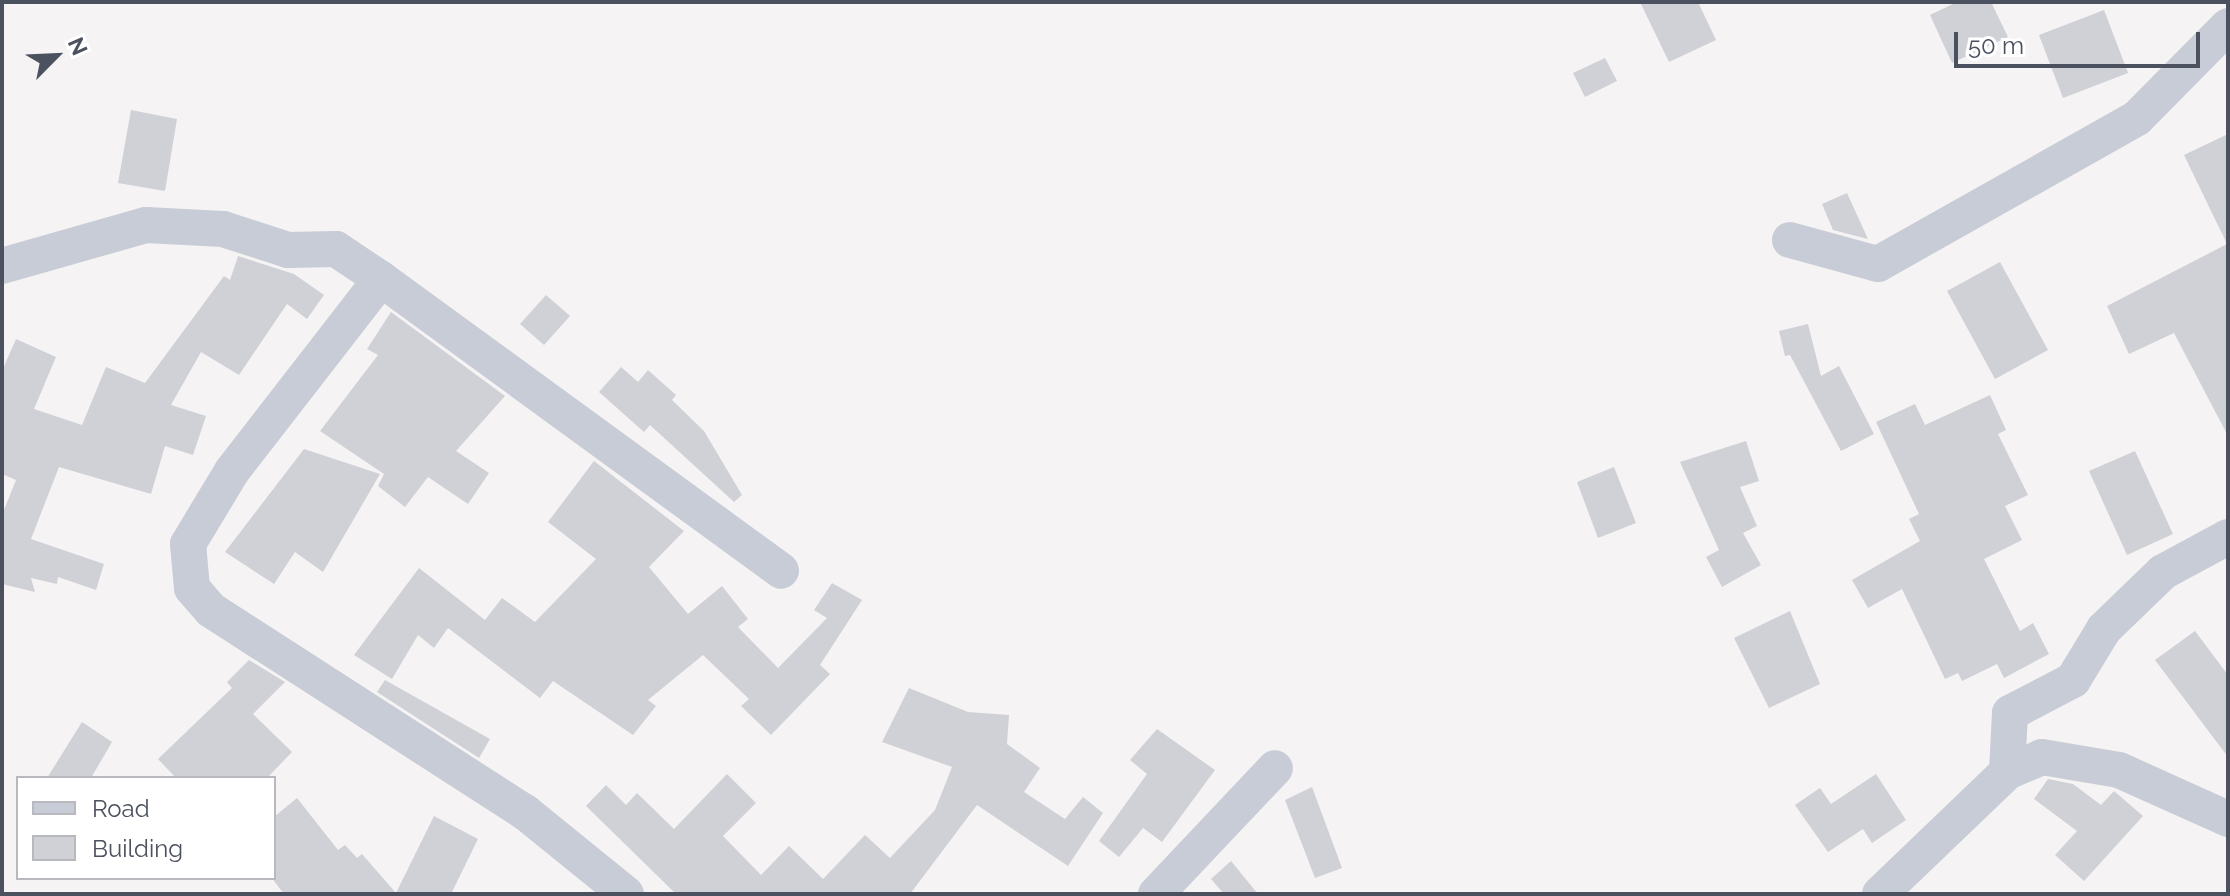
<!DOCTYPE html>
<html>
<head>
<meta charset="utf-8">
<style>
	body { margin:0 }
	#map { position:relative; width:2230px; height:896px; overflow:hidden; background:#f5f3f3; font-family:Raleway,sans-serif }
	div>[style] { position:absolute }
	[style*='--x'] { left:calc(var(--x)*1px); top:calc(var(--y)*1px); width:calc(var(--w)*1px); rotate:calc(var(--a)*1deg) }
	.building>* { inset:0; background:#d0d1d6 }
	.street>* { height:36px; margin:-18px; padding:0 18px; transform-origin:18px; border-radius:18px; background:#c8ccd6 }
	span { translate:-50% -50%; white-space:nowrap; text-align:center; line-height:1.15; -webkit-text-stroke:6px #fff; paint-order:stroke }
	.frame { position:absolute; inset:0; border:4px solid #4b515f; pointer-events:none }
	.legend { position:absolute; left:16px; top:776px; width:260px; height:104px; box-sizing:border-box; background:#fff; border:2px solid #b7b9bf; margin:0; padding:10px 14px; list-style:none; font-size:24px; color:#4b515f }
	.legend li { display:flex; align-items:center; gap:16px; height:40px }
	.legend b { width:40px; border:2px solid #b7b9bf }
	.north { position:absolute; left:16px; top:16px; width:80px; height:80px; -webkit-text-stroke:6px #fff; paint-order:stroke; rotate:66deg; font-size:22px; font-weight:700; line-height:32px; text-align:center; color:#4b515f }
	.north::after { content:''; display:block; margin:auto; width:28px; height:36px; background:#4b515f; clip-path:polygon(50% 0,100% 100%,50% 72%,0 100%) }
	.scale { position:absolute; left:1954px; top:32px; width:246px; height:36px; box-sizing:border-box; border:4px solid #4b515f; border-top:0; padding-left:10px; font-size:24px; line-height:28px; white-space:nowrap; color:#4b515f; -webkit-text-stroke:6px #fff; paint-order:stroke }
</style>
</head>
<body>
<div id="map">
	<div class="building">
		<i style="clip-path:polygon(1640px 2px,1698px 2px,1716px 40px,1669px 62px)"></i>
		<i style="clip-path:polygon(1957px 2px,1991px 2px,2008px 37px,1952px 63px,1930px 15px)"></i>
		<i style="clip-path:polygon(2104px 10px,2128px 73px,2063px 98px,2039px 35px)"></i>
		<i style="clip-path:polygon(1605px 58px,1617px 81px,1585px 97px,1573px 73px)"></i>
		<i style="clip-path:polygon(131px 110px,177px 119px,165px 191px,118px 183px)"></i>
		<i style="clip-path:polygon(2228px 134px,2228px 436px,2174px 333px,2129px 354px,2107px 306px,2227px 244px,2184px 155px)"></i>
		<i style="clip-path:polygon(1847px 193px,1868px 239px,1833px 230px,1822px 204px)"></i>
		<i style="clip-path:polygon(238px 256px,294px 274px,324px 295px,307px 319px,287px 304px,239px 375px,201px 352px,171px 405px,206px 416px,193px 455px,165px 446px,151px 494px,59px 467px,31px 539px,104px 564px,96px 590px,58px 577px,57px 584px,31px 578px,35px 592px,2px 584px,2px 515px,16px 480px,2px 474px,2px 371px,16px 339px,56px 357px,34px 409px,82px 425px,106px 367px,145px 383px,224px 276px,230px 280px)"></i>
		<i style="clip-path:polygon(2000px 262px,2048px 350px,1995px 379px,1947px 291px)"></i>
		<i style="clip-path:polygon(546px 295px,570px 316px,544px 345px,520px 324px)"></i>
		<i style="clip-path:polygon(391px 312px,505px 396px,456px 451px,489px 473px,468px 504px,428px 477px,405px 507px,378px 486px,384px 474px,320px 431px,378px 355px,367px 349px)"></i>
		<i style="clip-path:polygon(1808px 324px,1821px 376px,1839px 366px,1874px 434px,1841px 451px,1790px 355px,1785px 356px,1779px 331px)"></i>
		<i style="clip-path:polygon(621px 367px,638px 382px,648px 370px,676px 395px,672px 400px,704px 431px,742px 495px,734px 502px,650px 425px,644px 432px,599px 392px)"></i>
		<i style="clip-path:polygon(1990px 395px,2006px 430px,1998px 434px,2028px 495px,2005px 506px,2022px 540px,1984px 559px,2020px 631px,2033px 623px,2049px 654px,2004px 678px,1997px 664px,1962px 681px,1958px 673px,1945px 679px,1902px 589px,1868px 608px,1852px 580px,1920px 541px,1909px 519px,1919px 514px,1876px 422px,1915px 404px,1925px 425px)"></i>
		<i style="clip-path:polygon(1746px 441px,1759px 481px,1740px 487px,1757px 526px,1743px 533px,1761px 565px,1722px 587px,1706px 557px,1719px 550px,1680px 462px)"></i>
		<i style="clip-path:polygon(304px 449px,380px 474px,323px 572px,295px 552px,274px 584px,225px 552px)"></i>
		<i style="clip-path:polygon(2135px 451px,2173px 534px,2127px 555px,2089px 471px)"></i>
		<i style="clip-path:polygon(594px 461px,684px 531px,649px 567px,688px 614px,722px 586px,748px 619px,738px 627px,778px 668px,827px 618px,814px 610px,832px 583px,862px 600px,820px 665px,830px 674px,771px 735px,741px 706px,749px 699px,703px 655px,648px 700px,656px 706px,633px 735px,553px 681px,540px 698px,448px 628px,434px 648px,418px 635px,392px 679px,354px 655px,419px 568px,485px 620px,502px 598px,535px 622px,596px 559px,548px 522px)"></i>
		<i style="clip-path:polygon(1614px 467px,1636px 523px,1598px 538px,1577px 482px)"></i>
		<i style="clip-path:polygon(1790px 611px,1820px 684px,1769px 708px,1734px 638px)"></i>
		<i style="clip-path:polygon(2195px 631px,2228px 675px,2228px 757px,2155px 660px)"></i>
		<i style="clip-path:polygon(249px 660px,285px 682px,253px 714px,292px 752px,267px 778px,176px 778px,158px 759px,232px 688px,227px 682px)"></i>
		<i style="clip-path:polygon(385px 680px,490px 739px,479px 758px,377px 692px)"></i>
		<i style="clip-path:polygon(909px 688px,968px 712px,1009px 715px,1007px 744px,1040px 768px,1024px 792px,1065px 819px,1083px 797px,1103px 813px,1068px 866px,977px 805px,910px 894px,676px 894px,586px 806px,606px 785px,626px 805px,637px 793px,674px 829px,727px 774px,756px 803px,723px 836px,761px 875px,789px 846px,823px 879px,865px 835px,890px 858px,935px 810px,952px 767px,882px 742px)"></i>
		<i style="clip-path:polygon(82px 722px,112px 742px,91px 778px,47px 778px)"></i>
		<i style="clip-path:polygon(1157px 729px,1215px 770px,1162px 842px,1143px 828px,1119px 857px,1099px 841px,1147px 774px,1130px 760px)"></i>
		<i style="clip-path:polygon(1876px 774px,1906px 820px,1872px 843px,1863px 829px,1828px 852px,1795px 805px,1820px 788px,1831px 804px)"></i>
		<i style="clip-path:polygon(2048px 779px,2073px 784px,2101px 805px,2114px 791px,2143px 816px,2084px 881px,2055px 855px,2077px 831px,2034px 799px)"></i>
		<i style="clip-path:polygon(1312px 787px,1342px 868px,1315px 878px,1285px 800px)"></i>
		<i style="clip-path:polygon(297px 798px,338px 850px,345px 845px,357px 858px,362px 854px,396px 893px,434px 816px,478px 839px,451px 894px,284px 894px,274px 881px,274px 817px)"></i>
		<i style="clip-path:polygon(1231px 861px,1258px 894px,1224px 894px,1211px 879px)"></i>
	</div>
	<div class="street">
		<i style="--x:1790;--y:240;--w:91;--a:15.3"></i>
		<i style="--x:1878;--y:264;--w:297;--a:-29.4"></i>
		<i style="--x:2137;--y:118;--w:129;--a:-45.3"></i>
		<i style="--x:2;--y:266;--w:150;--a:-15.9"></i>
		<i style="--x:146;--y:225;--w:77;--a:3"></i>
		<i style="--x:223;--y:229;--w:68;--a:17.9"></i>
		<i style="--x:288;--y:250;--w:48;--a:-1.2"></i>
		<i style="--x:336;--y:249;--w:54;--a:33.7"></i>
		<i style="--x:2007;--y:772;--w:59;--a:-87.1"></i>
		<i style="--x:2010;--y:713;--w:71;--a:-27.6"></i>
		<i style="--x:2073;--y:680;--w:60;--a:-58.7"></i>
		<i style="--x:2104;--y:629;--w:82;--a:-44"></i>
		<i style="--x:2163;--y:572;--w:74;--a:-28.3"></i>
		<i style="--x:626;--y:894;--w:129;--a:-141"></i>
		<i style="--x:526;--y:813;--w:375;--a:-147.2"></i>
		<i style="--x:211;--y:610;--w:29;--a:-131"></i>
		<i style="--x:192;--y:588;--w:44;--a:-95.2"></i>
		<i style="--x:188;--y:544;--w:85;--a:-58.9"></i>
		<i style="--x:232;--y:471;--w:243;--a:-52.2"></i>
		<i style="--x:381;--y:279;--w:495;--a:36.1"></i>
		<i style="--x:1156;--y:894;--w:173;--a:-46.6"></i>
		<i style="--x:1880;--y:894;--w:176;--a:-43.8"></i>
		<i style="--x:2007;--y:772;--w:38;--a:-23"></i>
		<i style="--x:2042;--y:757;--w:78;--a:9.6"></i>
		<i style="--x:2119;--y:770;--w:120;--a:24.2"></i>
	</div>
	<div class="frame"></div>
	<ul class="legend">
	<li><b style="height:10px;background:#c8ccd6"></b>Road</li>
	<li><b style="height:22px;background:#d0d1d6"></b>Building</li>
	</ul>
	<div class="north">N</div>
	<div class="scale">50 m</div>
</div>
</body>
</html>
